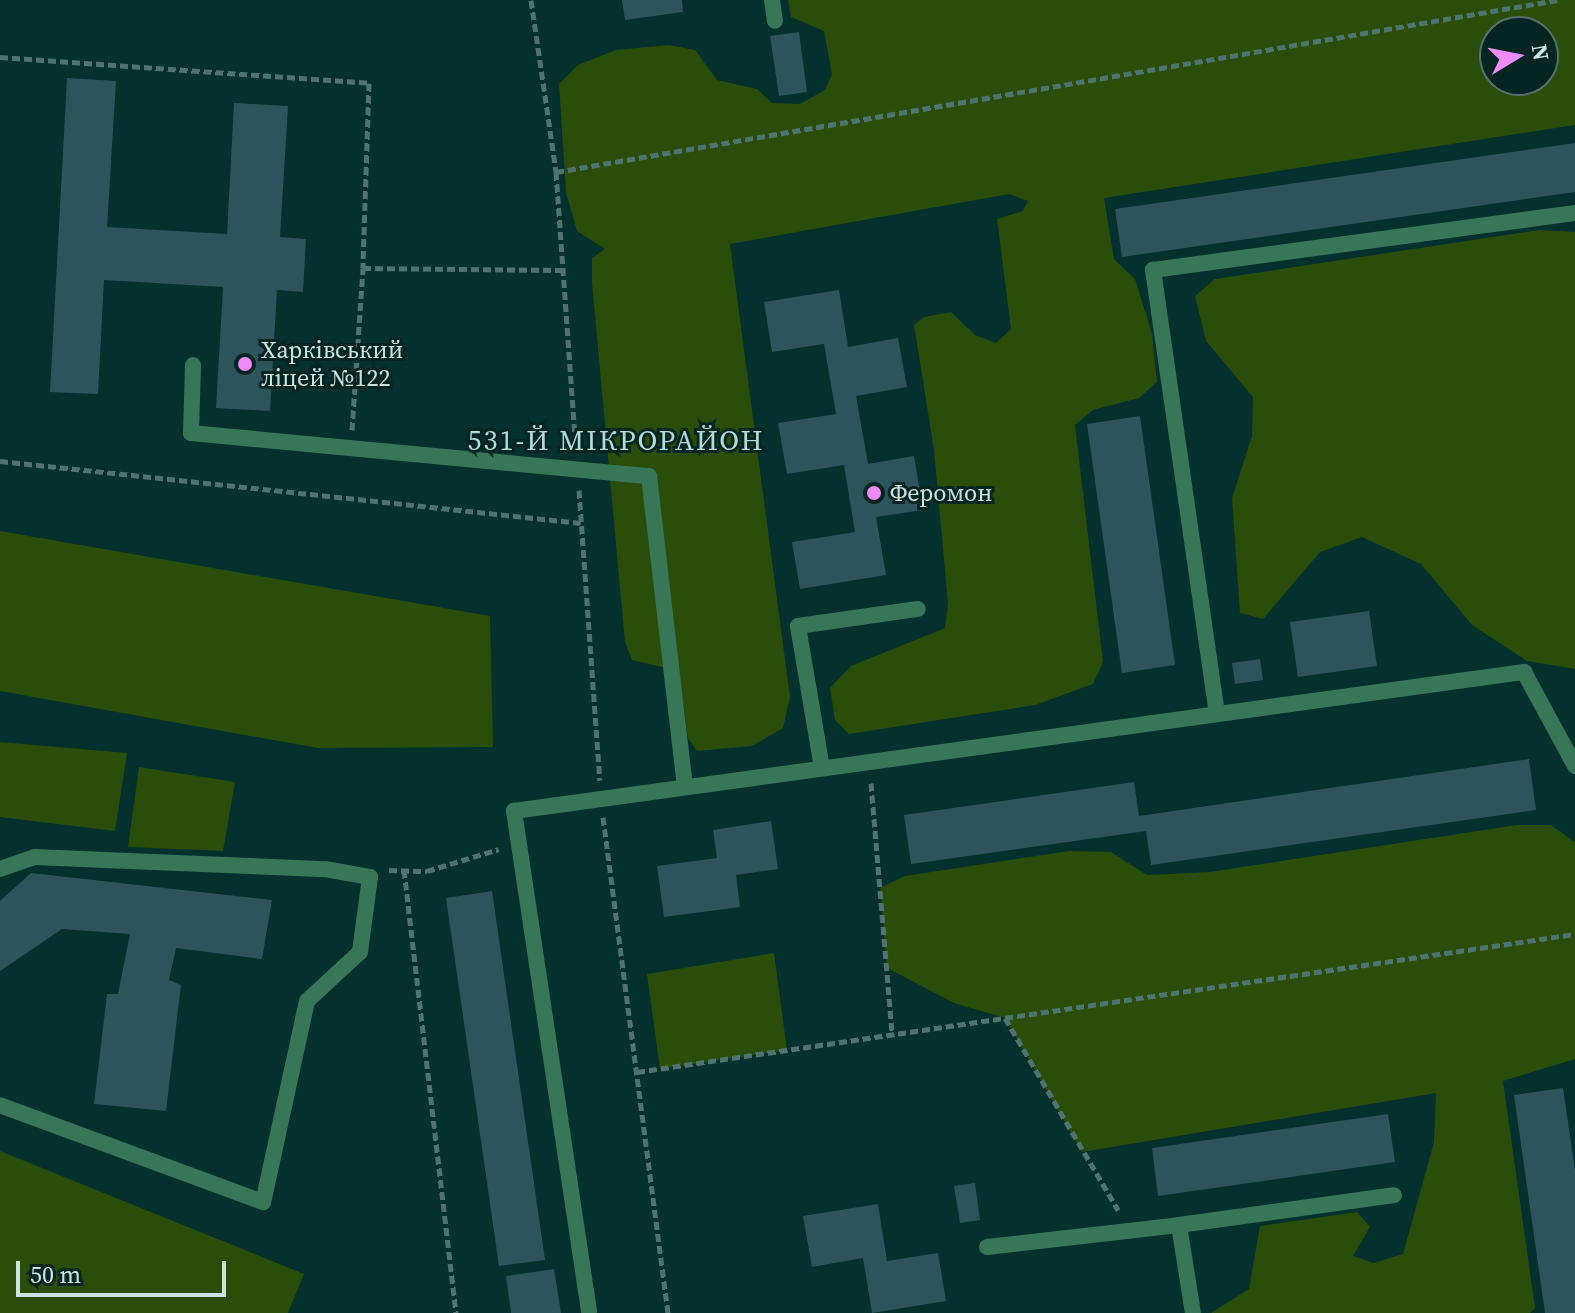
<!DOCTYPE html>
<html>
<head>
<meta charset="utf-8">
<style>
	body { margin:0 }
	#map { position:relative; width:1575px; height:1313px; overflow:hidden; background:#04302d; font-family:"Source Serif 4",serif }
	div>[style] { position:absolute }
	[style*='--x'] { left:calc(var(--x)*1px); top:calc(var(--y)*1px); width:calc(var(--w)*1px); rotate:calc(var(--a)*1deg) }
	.green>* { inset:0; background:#2b4d0a }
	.building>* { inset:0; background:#2d535c }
	.path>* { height:5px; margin-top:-2.5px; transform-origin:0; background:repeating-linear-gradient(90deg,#4f7370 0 8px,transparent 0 12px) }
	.service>* { height:16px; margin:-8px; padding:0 8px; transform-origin:8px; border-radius:8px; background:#377657 }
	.dots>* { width:22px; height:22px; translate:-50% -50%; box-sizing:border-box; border:4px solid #052522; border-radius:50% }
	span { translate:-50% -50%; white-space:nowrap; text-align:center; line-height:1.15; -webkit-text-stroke:6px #052522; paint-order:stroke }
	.poi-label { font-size:24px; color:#cde3e0 }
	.left { translate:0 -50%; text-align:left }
	.quarter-label { font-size:28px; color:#b0dbd6; letter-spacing:2px }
	.north { position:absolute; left:1479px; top:16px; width:80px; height:80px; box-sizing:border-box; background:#052522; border:2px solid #55716e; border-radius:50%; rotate:80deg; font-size:22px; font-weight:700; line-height:32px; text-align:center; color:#cde3e0 }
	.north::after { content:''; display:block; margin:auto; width:28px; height:36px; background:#ed8cf9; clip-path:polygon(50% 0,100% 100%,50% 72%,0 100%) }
	.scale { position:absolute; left:16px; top:1261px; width:210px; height:36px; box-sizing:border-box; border:4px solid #cde3e0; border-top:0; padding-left:10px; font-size:24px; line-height:28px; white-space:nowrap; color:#cde3e0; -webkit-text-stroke:6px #052522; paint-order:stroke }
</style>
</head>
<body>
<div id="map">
	<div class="green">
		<i style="clip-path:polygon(evenodd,788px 0,1575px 0,1575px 125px,1104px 198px,1114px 259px,1135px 279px,1152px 334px,1157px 382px,1139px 398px,1093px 410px,1075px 425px,1103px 662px,1093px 684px,1035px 705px,849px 734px,835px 720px,830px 688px,851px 666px,945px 628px,948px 603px,934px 450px,914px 325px,924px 317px,951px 312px,975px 335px,996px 343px,1011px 329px,997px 219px,1023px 211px,1028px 201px,1009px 194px,730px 244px,790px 697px,783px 728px,752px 746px,697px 751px,688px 738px,679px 671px,632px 660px,625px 642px,592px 283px,592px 258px,605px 249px,577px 231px,566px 192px,559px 84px,578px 65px,616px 50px,669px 45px,695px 50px,717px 80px,757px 89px,772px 103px,800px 104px,825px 90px,832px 74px,824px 31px,791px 17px,788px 0,1495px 32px,1543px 32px,1543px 80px,1495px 80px,1495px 32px)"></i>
		<i style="clip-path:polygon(1539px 230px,1575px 232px,1575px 669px,1527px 661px,1472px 625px,1421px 564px,1362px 537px,1320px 552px,1263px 619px,1240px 613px,1232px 498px,1252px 436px,1253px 397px,1206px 341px,1195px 296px,1215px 279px)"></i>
		<i style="clip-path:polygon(0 531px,490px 616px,493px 747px,318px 748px,0 691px)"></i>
		<i style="clip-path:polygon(0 742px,127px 753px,115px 831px,0 817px)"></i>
		<i style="clip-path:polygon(139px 767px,235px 782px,223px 851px,128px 847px)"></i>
		<i style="clip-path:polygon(1517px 825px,1551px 825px,1575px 842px,1575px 1059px,1503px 1081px,1535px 1308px,1530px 1313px,1211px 1313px,1249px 1289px,1260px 1226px,1357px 1212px,1370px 1227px,1353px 1256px,1374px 1263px,1403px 1254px,1434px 1142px,1436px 1093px,1082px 1152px,1005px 1018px,954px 1003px,887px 968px,880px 888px,905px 876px,1069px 851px,1111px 852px,1147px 875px,1209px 872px)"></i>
		<i style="clip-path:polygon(774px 953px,787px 1050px,660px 1069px,647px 974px)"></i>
		<i style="clip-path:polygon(0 1151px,304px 1274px,288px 1313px,0 1313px)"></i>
	</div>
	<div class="building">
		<i style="clip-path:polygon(622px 0,682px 0,683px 12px,625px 20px)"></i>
		<i style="clip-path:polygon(799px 32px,807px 92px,779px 96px,770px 36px)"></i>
		<i style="clip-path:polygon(67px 78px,116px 81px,107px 227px,227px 234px,234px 103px,288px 106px,280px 237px,306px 239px,303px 292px,277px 290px,270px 411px,216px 408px,223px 287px,104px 280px,98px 394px,50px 392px)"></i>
		<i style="clip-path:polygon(1575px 143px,1575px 192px,1122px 257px,1115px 209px)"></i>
		<i style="clip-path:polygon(839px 290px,848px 347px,898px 338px,907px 387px,856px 396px,868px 464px,914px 456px,923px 510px,876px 517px,886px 575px,800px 589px,792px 542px,855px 532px,844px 465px,787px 474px,778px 423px,836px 414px,824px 344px,772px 352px,764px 302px)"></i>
		<i style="clip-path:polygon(1140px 416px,1175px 665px,1122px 673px,1087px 424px)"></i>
		<i style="clip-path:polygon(1369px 611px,1377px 666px,1298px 677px,1290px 622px)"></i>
		<i style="clip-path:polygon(1260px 659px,1263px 680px,1235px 684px,1232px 663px)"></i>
		<i style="clip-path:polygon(1529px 759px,1536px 810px,1151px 865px,1146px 831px,911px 864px,904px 815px,1134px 782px,1139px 816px)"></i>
		<i style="clip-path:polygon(771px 821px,778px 869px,736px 875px,740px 907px,664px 917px,657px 866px,717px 858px,713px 830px)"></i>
		<i style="clip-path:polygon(31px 873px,272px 900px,262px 959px,176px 948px,169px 980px,181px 985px,166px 1111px,94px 1104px,107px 994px,118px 994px,130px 934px,62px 929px,0 971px,0 901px)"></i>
		<i style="clip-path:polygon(492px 891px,545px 1260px,499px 1266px,446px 898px)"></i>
		<i style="clip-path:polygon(1563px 1088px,1575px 1170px,1575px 1313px,1545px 1313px,1514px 1095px)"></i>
		<i style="clip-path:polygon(1388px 1114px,1395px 1162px,1158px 1196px,1152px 1148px)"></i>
		<i style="clip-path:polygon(975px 1183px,980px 1220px,960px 1223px,954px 1186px)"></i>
		<i style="clip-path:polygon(878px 1204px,887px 1261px,938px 1253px,946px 1301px,872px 1313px,863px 1258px,812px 1267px,803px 1216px)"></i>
		<i style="clip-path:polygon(554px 1269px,561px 1313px,511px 1313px,506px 1276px)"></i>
	</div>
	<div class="path">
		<i style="--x:531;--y:0;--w:174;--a:81.7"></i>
		<i style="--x:556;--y:172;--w:277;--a:85.9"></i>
		<i style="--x:0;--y:57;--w:370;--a:4"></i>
		<i style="--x:369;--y:83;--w:185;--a:91.9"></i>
		<i style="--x:556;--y:172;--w:1016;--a:-9.75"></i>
		<i style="--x:352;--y:430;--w:162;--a:-86.1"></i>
		<i style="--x:363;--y:268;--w:200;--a:0.6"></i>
		<i style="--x:0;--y:461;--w:584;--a:6.09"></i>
		<i style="--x:579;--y:490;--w:291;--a:85.9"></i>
		<i style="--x:871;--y:783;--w:253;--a:85.2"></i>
		<i style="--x:603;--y:817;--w:500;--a:82.53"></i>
		<i style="--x:389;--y:870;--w:38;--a:2"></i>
		<i style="--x:427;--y:871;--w:75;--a:-17"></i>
		<i style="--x:404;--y:870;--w:446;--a:83.3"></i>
		<i style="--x:1005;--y:1018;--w:223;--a:59.5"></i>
		<i style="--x:637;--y:1072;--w:948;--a:-8.37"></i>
	</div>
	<div class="service">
		<i style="--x:772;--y:0;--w:21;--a:82"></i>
		<i style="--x:193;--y:365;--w:68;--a:91.7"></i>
		<i style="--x:191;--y:433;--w:460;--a:5.4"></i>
		<i style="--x:649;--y:476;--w:313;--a:83.4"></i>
		<i style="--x:1217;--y:714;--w:449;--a:-98.2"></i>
		<i style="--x:1153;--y:270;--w:426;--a:-7.7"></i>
		<i style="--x:822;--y:768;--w:144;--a:-99.6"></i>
		<i style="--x:798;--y:626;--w:121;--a:-8.1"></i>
		<i style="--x:0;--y:869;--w:36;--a:-19"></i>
		<i style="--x:34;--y:857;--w:291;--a:2.4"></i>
		<i style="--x:325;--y:869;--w:46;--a:10.1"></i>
		<i style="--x:370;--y:877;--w:76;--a:97.6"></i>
		<i style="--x:360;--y:952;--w:72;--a:137.2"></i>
		<i style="--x:307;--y:1001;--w:206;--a:102.3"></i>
		<i style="--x:263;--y:1202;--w:280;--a:-159.8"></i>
		<i style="--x:1179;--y:1225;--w:217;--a:-7.9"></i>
		<i style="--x:987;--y:1247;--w:193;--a:-6.5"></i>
		<i style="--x:1179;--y:1225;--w:89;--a:81"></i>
		<i style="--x:589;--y:1311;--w:506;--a:-98.53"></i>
		<i style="--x:514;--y:811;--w:1020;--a:-7.84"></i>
		<i style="--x:1524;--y:672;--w:107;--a:61.5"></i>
	</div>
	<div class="dots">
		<i style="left:245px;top:364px;background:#ed8cf9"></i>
		<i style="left:874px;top:493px;background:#ed8cf9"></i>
	</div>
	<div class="poi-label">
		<span class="left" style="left:261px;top:364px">Харківський<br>ліцей №122</span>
		<span class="left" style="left:890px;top:493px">Феромон</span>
	</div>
	<div class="quarter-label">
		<span style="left:616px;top:440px">531-Й МІКРОРАЙОН</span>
	</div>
	<div class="north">N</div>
	<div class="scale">50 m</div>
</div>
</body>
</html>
